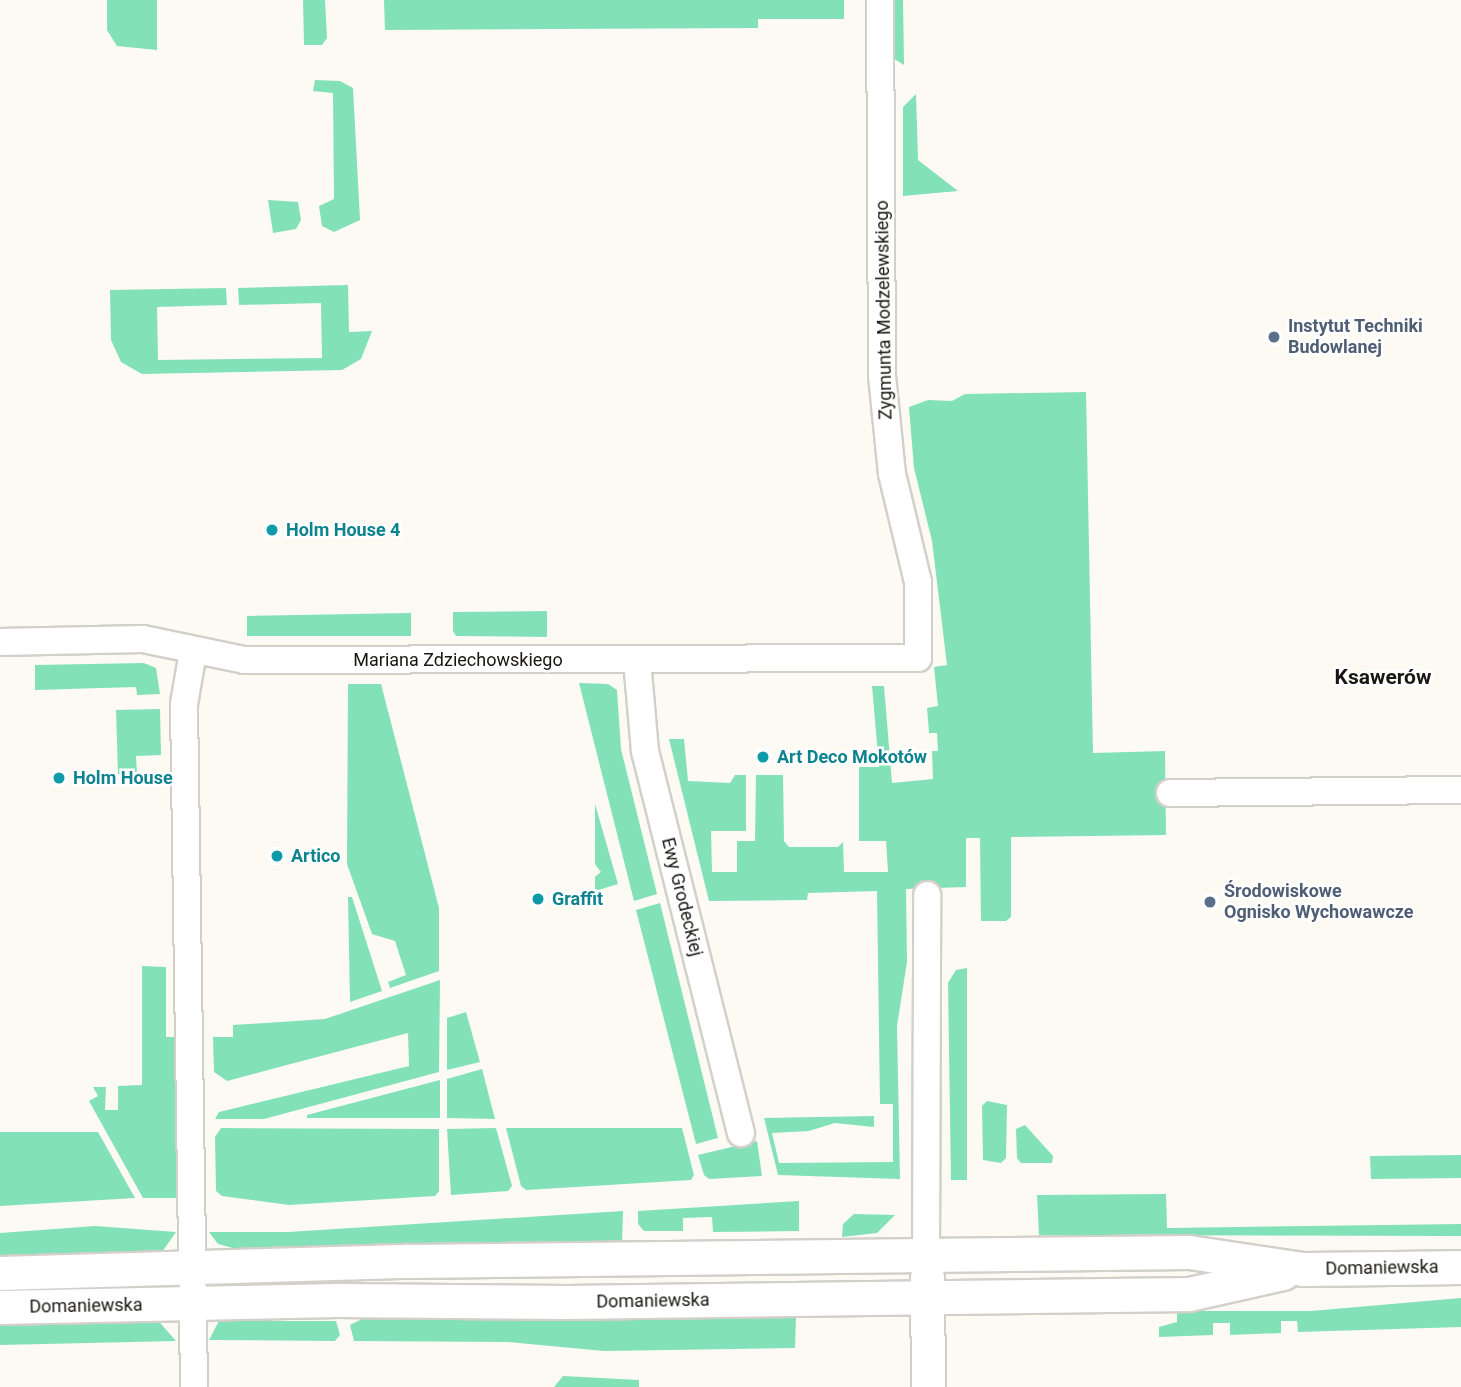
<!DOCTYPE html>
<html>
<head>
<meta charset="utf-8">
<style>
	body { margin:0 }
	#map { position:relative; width:1461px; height:1387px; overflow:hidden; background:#fdfaf3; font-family:Roboto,sans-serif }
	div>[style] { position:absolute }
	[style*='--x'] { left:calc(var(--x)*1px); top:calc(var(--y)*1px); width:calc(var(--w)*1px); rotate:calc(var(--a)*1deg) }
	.green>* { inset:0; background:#82e1b7 }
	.roads { filter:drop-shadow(2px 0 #d3cfc9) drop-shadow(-2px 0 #d3cfc9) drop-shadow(0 2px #d3cfc9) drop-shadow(0 -2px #d3cfc9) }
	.minor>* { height:26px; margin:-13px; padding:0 13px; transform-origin:13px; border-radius:13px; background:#fff }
	.tertiary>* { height:33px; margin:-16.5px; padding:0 16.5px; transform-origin:16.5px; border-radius:16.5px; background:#fff }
	.dots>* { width:19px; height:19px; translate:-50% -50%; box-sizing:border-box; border:4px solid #fff; border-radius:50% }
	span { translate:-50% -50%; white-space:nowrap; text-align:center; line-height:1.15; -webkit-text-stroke:5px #fff; paint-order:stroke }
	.street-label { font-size:18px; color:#181715 }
	.service-label { font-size:18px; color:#4e5e75; font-weight:700 }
	.left { translate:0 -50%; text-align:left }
	.culture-label { font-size:18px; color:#0d838f; font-weight:700 }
	.quarter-label { font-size:21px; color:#181715; font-weight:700 }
</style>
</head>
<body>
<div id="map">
	<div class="green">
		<i style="clip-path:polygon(107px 0,157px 0,157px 50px,117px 46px,107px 30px)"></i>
		<i style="clip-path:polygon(303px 0,325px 0,327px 38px,322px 45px,304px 45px)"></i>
		<i style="clip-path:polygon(384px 0,844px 0,844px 19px,758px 19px,758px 28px,385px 30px)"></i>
		<i style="clip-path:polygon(889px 0,903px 0,904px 65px,893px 58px)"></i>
		<i style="clip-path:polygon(315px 80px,340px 81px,353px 88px,360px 220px,334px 232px,322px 226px,319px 206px,334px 199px,333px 93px,313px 91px)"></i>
		<i style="clip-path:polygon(916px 94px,918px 160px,958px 191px,903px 196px,903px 107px)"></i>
		<i style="clip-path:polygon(268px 200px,298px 202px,301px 220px,296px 229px,273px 233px)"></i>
		<i style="clip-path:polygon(348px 285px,349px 332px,372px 331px,361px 359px,342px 370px,142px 374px,121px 362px,111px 340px,110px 290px,226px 288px,227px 305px,157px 307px,158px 360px,322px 358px,321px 303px,239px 305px,238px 288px)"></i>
		<i style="clip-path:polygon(1086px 392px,1093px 753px,1165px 751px,1166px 835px,1011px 837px,1011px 917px,1006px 921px,981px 921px,980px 838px,966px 838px,966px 887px,906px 889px,907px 962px,897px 1026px,900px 1179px,778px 1175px,764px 1118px,874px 1116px,874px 1127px,835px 1123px,809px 1131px,772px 1133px,779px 1163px,893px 1162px,893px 1104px,880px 1104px,877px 891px,808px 893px,807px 900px,709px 901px,669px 739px,684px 739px,688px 781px,730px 783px,735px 775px,746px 775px,746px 831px,711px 831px,712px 872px,737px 872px,737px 841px,755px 841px,756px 775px,783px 775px,784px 841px,789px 847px,838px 847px,843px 842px,844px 872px,888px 872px,886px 841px,859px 841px,859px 767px,879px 767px,872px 686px,884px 686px,892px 783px,933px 779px,932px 751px,938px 751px,937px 733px,929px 733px,927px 708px,938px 706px,934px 667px,947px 665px,932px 541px,914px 468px,909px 407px,928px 400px,952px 401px,965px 394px)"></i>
		<i style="clip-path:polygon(547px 611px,547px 637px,456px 636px,453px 631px,453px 612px)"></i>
		<i style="clip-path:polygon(411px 613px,411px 636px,247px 636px,247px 616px)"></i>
		<i style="clip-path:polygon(144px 663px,156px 668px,160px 694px,137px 695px,136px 687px,35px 690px,35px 665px)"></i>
		<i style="clip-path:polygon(579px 683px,608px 684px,617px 690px,621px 749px,657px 894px,634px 901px)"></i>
		<i style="clip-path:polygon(348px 684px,381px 684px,439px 908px,439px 971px,390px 988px,388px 982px,406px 975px,395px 941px,372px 934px,347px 864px)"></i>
		<i style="clip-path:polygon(160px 709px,161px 755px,136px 756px,137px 774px,118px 774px,116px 710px)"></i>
		<i style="clip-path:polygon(595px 804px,618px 884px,595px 891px,595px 877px,601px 872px,595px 864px)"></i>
		<i style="clip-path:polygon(348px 897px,352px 897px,382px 991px,350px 1002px)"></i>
		<i style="clip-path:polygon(660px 903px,718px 1138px,696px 1144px,636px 910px)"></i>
		<i style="clip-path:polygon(142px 925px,142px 966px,166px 967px,166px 1037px,176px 1037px,178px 1198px,143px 1198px,89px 1101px,98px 1096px,93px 1087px,106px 1087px,105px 1110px,118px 1110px,118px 1086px,142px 1085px)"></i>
		<i style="clip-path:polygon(967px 968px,967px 1180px,951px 1180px,948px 983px,956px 970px)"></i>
		<i style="clip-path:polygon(440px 980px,439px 1072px,264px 1119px,215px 1119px,219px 1112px,409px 1066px,408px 1033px,227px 1081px,214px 1072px,213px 1037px,233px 1037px,233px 1025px,325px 1019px)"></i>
		<i style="clip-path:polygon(466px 1012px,480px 1062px,447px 1070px,447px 1018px)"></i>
		<i style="clip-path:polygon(482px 1069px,495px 1119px,447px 1118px,447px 1079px)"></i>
		<i style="clip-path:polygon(440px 1080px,440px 1118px,307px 1118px,307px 1115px)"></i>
		<i style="clip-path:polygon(987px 1101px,1007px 1105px,1006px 1158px,1001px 1163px,983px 1160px,982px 1106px)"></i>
		<i style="clip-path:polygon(1025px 1125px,1053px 1156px,1052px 1163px,1021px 1163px,1017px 1158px,1016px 1129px)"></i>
		<i style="clip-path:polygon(221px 1128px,439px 1129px,439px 1191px,435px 1196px,289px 1205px,222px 1196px,216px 1191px,215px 1137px)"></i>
		<i style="clip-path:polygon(496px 1128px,512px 1186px,508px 1191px,451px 1195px,447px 1129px)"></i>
		<i style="clip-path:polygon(506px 1128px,682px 1128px,694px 1175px,691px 1180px,526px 1190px,521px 1186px)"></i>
		<i style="clip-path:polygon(0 1132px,98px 1132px,135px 1198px,0 1206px)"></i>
		<i style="clip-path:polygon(757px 1141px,762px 1176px,709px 1179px,704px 1175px,698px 1155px)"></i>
		<i style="clip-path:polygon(1461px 1155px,1461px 1178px,1371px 1179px,1370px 1156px)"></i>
		<i style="clip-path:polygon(1166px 1194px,1167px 1228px,1461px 1224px,1461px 1236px,1039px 1235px,1037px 1195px)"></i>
		<i style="clip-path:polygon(799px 1201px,799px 1231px,713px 1232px,712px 1217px,683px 1218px,683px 1231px,644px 1231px,638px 1224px,638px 1211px)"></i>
		<i style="clip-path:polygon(623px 1211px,622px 1243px,236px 1249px,218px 1244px,209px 1232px,288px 1232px)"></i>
		<i style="clip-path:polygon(854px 1214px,895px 1215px,877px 1233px,842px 1237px,843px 1224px)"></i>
		<i style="clip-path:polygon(95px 1226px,176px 1232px,162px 1252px,0 1258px,0 1233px)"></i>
		<i style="clip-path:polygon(1461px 1298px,1461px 1327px,1298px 1332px,1297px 1321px,1281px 1321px,1281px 1333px,1230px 1335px,1230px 1323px,1213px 1323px,1213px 1335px,1159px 1337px,1159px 1327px,1177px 1322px,1177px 1311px,1311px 1311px)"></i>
		<i style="clip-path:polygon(360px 1311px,543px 1320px,796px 1317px,795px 1348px,604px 1351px,507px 1342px,354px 1341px,350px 1325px,360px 1320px)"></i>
		<i style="clip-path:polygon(271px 1312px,272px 1321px,336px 1321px,340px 1335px,335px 1341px,209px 1340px,221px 1317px)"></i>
		<i style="clip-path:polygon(0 1316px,154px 1316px,176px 1341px,0 1345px)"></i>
		<i style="clip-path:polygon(563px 1376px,639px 1380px,639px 1387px,554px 1387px)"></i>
	</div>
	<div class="roads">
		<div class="minor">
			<i style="--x:0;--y:642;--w:143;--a:-1.2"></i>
			<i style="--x:143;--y:639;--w:103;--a:11.7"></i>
			<i style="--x:244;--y:660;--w:674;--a:-0.17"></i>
			<i style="--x:918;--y:658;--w:76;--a:-90"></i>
			<i style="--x:918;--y:582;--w:111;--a:-103.5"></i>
			<i style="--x:892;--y:474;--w:99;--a:-95.8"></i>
			<i style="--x:882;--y:376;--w:376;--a:-90.3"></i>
			<i style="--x:193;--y:652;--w:53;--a:99.8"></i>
			<i style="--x:184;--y:704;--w:683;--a:89.16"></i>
			<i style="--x:637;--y:660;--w:91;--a:85"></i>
			<i style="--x:645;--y:751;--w:394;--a:75.9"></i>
			<i style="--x:1170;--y:793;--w:291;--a:-0.6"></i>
			<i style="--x:926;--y:1256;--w:361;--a:-89.8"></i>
		</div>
		<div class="tertiary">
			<i style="--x:0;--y:1273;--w:409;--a:-1.7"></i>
			<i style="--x:409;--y:1261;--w:780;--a:-0.66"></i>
			<i style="--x:1189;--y:1252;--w:115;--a:8.5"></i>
			<i style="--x:1303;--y:1269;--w:158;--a:-0.7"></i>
			<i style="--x:927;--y:1277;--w:110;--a:89.5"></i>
			<i style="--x:0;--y:1307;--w:337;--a:-1.2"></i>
			<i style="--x:337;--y:1300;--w:229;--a:0.5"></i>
			<i style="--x:566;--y:1302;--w:623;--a:-0.74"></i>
			<i style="--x:1189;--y:1294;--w:96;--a:-12.6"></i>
		</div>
	</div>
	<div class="dots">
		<i style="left:1274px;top:337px;background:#5c6f8a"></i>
		<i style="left:272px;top:530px;background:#0f9aa8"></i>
		<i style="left:763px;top:757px;background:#0f9aa8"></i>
		<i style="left:59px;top:778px;background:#0f9aa8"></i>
		<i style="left:277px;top:856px;background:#0f9aa8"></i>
		<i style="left:538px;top:899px;background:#0f9aa8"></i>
		<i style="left:1210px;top:902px;background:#5c6f8a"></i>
	</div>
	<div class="street-label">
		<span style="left:884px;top:310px;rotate:-91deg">Zygmunta Modzelewskiego</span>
		<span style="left:458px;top:660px">Mariana Zdziechowskiego</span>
		<span style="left:682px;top:897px;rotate:76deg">Ewy Grodeckiej</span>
		<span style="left:1382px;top:1268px;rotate:-1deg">Domaniewska</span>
		<span style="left:653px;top:1301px;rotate:-1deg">Domaniewska</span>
		<span style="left:86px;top:1306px;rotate:-1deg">Domaniewska</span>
	</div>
	<div class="service-label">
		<span class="left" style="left:1288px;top:337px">Instytut Techniki<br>Budowlanej</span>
		<span class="left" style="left:1224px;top:902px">Środowiskowe<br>Ognisko Wychowawcze</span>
	</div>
	<div class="culture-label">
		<span class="left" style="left:286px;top:530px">Holm House 4</span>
		<span class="left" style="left:777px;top:757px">Art Deco Mokotów</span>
		<span class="left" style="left:73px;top:778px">Holm House</span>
		<span class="left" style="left:291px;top:856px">Artico</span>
		<span class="left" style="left:552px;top:899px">Graffit</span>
	</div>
	<div class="quarter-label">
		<span style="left:1383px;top:677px">Ksawerów</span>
	</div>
</div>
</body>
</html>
